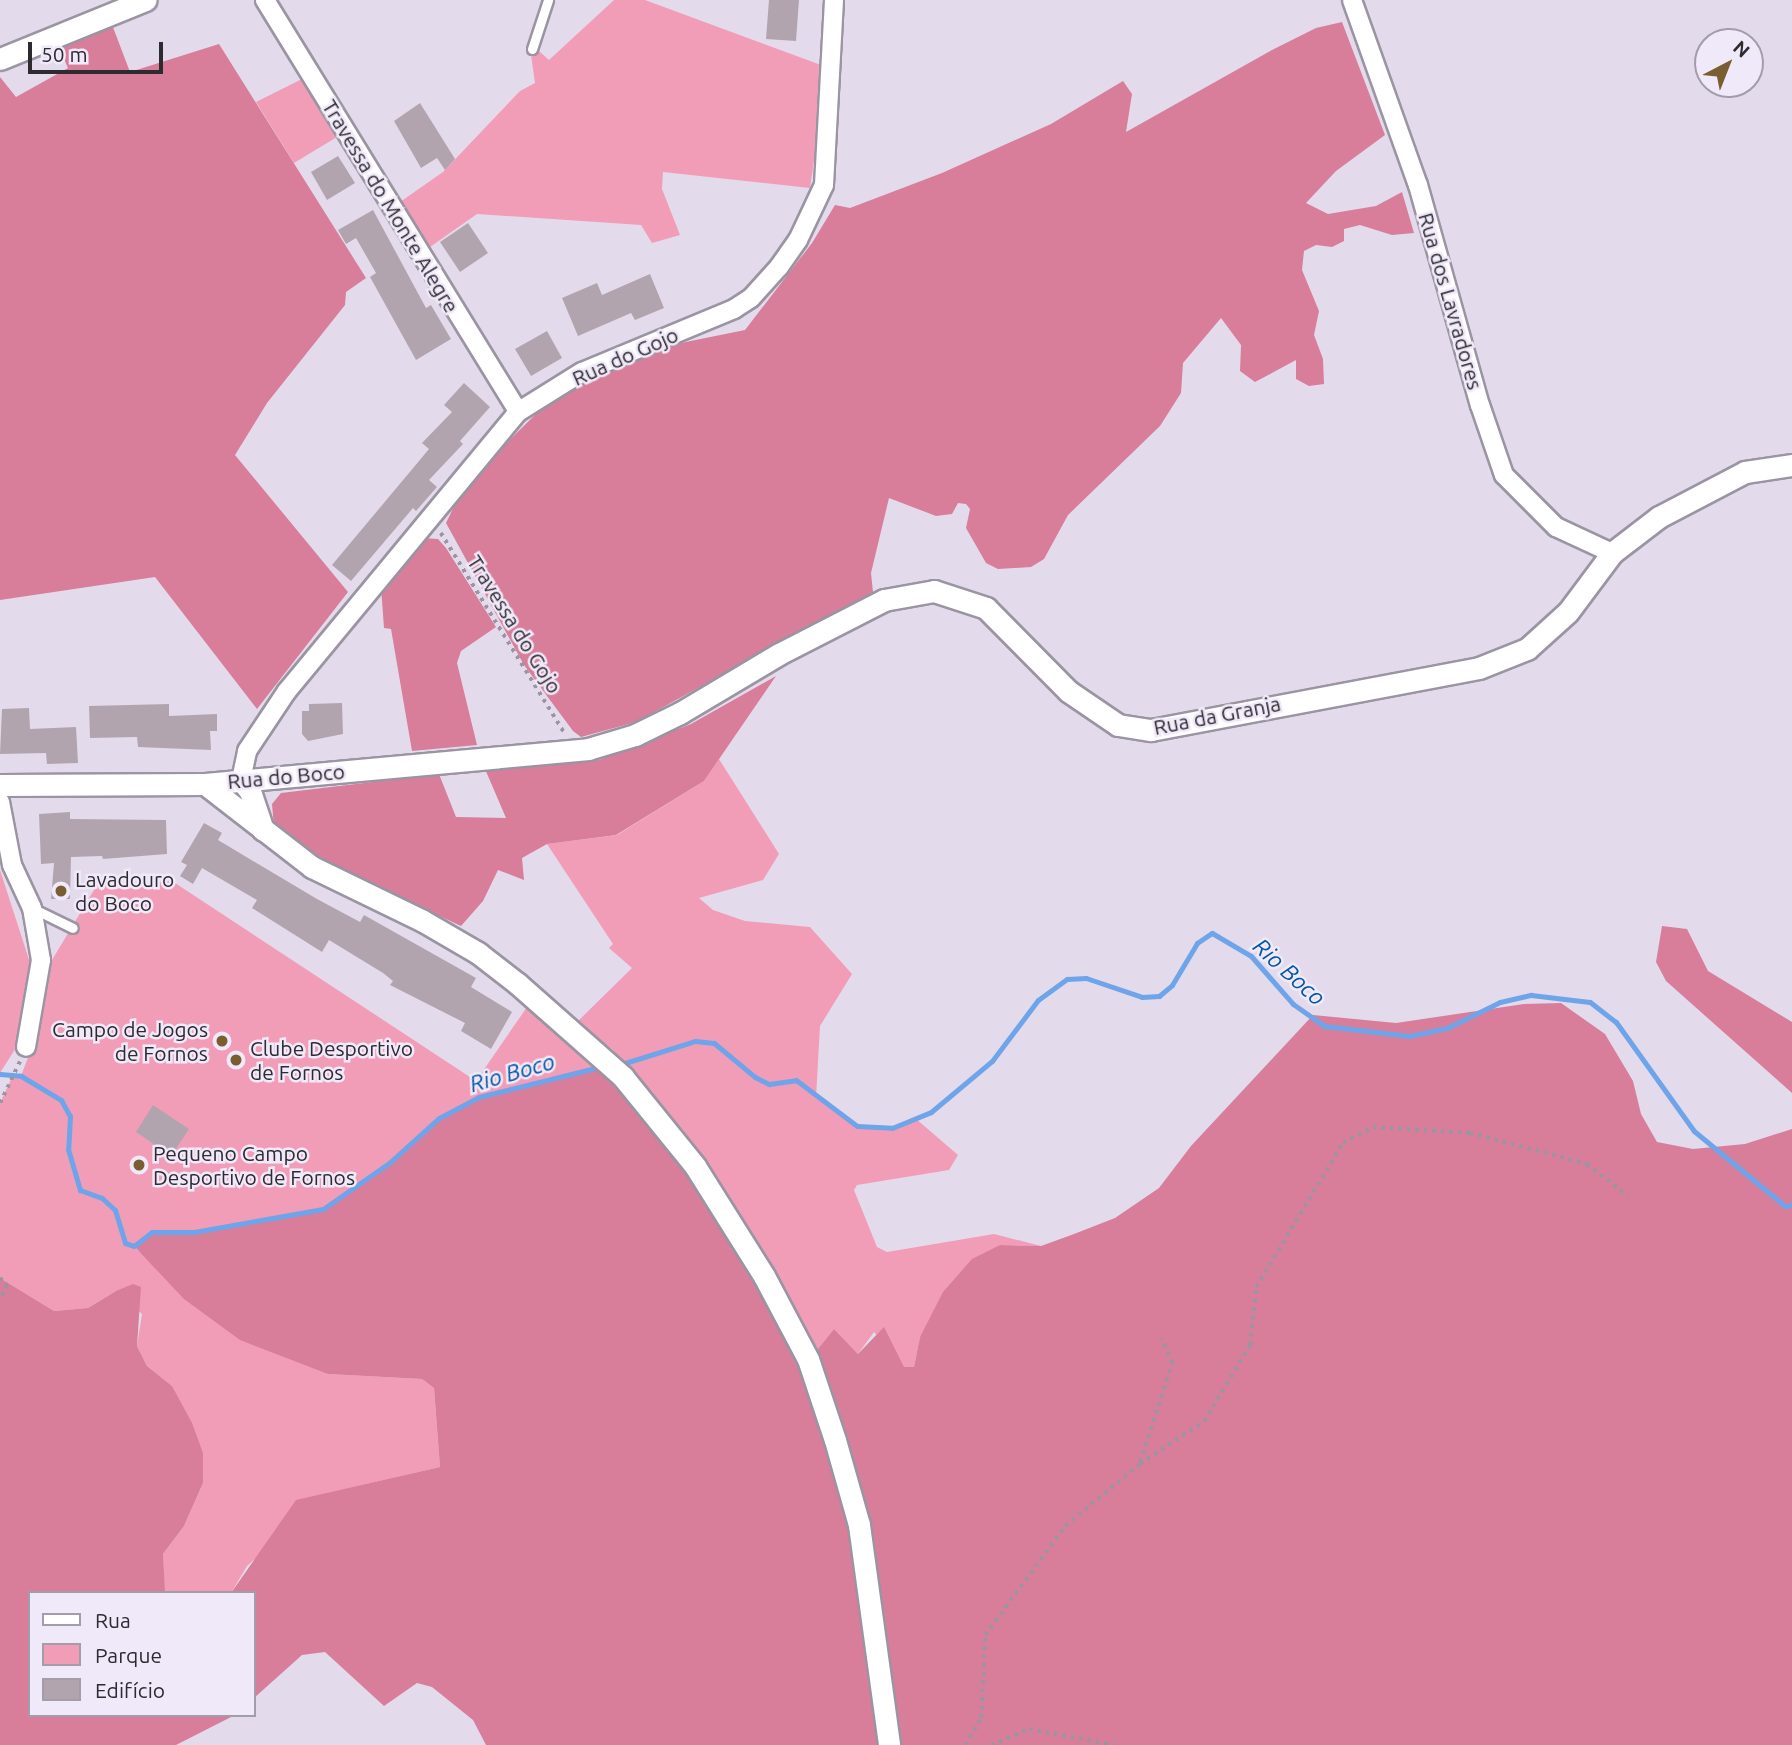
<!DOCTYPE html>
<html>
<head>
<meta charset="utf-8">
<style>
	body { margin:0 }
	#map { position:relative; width:1792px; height:1745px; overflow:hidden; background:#e3dbeb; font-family:Ubuntu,sans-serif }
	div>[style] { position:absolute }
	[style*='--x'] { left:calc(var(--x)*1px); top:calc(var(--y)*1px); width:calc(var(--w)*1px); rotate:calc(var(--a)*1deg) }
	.green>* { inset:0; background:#f29db7 }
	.forest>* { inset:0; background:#d87d9a }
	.stream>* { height:5px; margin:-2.5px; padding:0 2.5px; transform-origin:2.5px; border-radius:2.5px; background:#6ea5ea }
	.building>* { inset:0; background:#b2a4af }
	.path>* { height:3.5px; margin-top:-1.75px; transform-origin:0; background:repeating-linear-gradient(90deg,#9b95a1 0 3.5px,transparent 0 8.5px) }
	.roads { filter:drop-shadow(2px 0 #9b94a2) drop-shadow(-2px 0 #9b94a2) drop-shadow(0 2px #9b94a2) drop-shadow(0 -2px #9b94a2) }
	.service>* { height:9px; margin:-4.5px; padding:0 4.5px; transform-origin:4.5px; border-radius:4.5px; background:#fff }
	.minor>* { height:18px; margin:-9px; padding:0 9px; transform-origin:9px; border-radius:9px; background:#fff }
	.tertiary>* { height:21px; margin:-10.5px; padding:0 10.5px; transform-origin:10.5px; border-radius:10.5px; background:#fff }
	.dots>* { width:19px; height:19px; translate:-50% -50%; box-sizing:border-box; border:4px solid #f0e9f9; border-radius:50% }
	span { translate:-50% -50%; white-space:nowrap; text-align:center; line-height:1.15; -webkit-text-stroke:5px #f0e9f9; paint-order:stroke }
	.street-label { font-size:21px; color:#2d2a30 }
	.poi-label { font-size:21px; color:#2d2a30 }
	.left { translate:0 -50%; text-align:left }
	.right { translate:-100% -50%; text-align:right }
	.water-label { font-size:23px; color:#0256a6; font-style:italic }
	.legend { position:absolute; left:28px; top:1591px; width:228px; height:126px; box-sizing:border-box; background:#f0e9f9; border:2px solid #a29da9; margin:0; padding:9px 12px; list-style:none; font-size:21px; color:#2d2a30 }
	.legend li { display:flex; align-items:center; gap:14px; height:35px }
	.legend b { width:35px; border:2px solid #a29da9 }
	.north { position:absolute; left:1694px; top:28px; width:70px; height:70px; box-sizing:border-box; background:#f0e9f9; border:2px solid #a29da9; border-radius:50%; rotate:42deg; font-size:19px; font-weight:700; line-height:28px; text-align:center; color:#2d2a30 }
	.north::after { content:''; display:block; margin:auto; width:24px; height:32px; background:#795e30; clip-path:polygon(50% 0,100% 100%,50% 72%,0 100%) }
	.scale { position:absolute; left:28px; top:42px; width:135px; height:32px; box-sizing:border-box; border:4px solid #2d2a30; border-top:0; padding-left:9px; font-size:21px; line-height:24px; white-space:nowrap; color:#2d2a30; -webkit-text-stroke:5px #f0e9f9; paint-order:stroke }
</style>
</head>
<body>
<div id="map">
	<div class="green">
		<i style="clip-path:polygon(614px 0,645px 0,821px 65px,820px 121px,810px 188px,663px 172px,662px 189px,680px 235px,652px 243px,641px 225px,477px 214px,430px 247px,400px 202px,443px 172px,520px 91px,535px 83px,531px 55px,539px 51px,549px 60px)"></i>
		<i style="clip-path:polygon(302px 79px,337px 137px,294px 163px,256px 102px)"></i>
		<i style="clip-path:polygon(719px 759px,779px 854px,763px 880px,699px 898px,713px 910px,745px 921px,810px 927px,852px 974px,820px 1026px,816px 1098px,857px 1126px,892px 1128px,915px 1118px,958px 1155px,949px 1170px,857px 1185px,854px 1190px,877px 1247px,887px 1252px,994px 1234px,1041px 1246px,1000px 1245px,920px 1337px,914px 1367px,904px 1368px,874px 1332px,858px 1354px,834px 1329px,817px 1350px,683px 1130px,612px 1049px,577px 1022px,632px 968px,609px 948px,613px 944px,547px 844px,617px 835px,704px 781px)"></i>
		<i style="clip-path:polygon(0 870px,33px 972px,19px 1043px,0 1073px)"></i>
		<i style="clip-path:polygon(172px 881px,476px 1081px,527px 1007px,599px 1067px,479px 1097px,439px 1118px,389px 1163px,323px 1209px,194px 1232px,152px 1232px,134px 1247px,161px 1271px,328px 1374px,422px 1379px,434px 1388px,440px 1467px,328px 1493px,247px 1566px,231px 1593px,164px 1591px,163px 1554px,184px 1526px,203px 1483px,203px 1453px,172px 1386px,147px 1366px,137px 1346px,142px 1314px,116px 1291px,88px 1308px,54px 1311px,0 1278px,0 1103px,13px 1075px,21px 1076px,33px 1044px,52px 960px,97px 885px)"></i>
	</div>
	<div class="forest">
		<i style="clip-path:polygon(111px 22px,130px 72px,219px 44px,366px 278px,346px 292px,345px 305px,267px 403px,235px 455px,348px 592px,257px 709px,155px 577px,0 600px,0 77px,16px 97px,68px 68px,58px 45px)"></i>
		<i style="clip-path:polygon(1342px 22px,1385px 135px,1336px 171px,1306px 203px,1328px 214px,1376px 206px,1402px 192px,1414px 233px,1392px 235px,1360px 225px,1344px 229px,1344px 241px,1332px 247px,1316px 245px,1304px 251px,1302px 270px,1319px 311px,1314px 335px,1323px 359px,1324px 384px,1309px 386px,1296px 379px,1296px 360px,1255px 382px,1240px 371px,1241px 345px,1221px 318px,1183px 363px,1181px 393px,1160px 426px,1068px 515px,1044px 559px,1031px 567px,998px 569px,986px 563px,966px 528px,970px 509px,966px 504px,958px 503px,952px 514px,936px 516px,889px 498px,871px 573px,873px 592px,636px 722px,581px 737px,573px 731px,524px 665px,446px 523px,465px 484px,543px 407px,597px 374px,671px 345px,745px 330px,812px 243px,835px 205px,850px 208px,942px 173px,1051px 124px,1123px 81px,1132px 94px,1126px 132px,1272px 50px,1316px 28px)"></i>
		<i style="clip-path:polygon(422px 538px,438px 539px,446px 548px,496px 627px,461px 651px,457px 663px,477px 745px,412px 751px,391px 629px,384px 628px,381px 587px)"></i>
		<i style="clip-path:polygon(776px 676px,704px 781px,616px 835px,547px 844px,522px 858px,524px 880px,498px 870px,483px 901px,461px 926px,323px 862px,274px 827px,272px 804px,281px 793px,439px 774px,456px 817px,506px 818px,485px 769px,599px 760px,691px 724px)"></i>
		<i style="clip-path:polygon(1662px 926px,1687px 929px,1708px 971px,1792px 1022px,1792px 1093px,1666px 981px,1656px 962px)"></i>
		<i style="clip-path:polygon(1561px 1003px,1605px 1034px,1633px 1081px,1641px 1114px,1657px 1142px,1693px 1149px,1745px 1144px,1792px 1129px,1792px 1745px,486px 1745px,473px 1720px,432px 1687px,417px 1683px,384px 1706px,325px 1652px,302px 1655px,254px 1698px,254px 1593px,231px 1593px,296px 1500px,440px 1467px,434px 1388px,422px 1379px,328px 1374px,240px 1340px,184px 1299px,134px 1246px,152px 1232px,194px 1232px,323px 1209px,389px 1163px,439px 1118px,479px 1097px,599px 1067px,676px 1155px,742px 1255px,805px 1380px,826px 1373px,817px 1350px,834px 1329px,858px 1354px,884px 1327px,904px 1367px,914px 1367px,920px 1337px,943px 1292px,972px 1259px,1000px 1245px,1041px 1246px,1074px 1234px,1115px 1218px,1159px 1188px,1191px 1146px,1313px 1015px,1396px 1023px,1524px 1004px)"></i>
		<i style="clip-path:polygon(0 1278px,54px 1311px,88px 1308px,116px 1291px,133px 1284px,141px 1287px,137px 1346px,147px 1366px,172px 1386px,192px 1423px,203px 1453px,203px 1483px,184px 1526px,163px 1554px,165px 1593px,30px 1593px,30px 1715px,235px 1715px,176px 1745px,0 1745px)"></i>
	</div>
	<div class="stream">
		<i style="--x:625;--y:1063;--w:73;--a:-17.4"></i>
		<i style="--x:695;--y:1041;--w:19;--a:6"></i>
		<i style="--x:714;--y:1043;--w:53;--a:39.7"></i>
		<i style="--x:755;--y:1077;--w:16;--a:27"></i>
		<i style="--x:769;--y:1084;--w:27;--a:-8"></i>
		<i style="--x:796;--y:1080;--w:76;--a:37"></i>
		<i style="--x:857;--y:1126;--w:35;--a:3"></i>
		<i style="--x:892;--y:1128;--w:42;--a:-22.3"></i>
		<i style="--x:931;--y:1112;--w:80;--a:-39.9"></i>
		<i style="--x:992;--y:1061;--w:76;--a:-53"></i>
		<i style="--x:1038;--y:1000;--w:36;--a:-36"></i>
		<i style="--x:1067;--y:979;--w:19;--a:-3"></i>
		<i style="--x:1086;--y:978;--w:59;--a:18.7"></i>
		<i style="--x:1142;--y:997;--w:17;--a:-3"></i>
		<i style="--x:1159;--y:996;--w:17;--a:-40"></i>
		<i style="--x:1172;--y:985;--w:49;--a:-59.2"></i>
		<i style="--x:1197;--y:943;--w:18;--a:-34"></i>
		<i style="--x:1212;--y:933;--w:45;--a:30.5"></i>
		<i style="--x:1251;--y:956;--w:64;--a:48.8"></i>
		<i style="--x:1293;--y:1004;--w:39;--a:35"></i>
		<i style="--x:1325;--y:1026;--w:85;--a:6.8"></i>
		<i style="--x:1409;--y:1036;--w:39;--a:-12"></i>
		<i style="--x:1447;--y:1028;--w:59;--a:-26.1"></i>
		<i style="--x:1500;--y:1002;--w:32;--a:-13"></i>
		<i style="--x:1531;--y:995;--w:59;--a:6.8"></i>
		<i style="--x:1590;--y:1002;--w:33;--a:38"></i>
		<i style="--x:1616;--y:1022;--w:134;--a:54.4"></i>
		<i style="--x:1694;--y:1131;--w:118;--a:39.5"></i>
		<i style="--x:1785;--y:1206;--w:7;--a:-8"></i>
		<i style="--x:0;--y:1074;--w:21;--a:5"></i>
		<i style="--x:21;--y:1076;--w:47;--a:31"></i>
		<i style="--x:61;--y:1100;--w:18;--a:61"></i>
		<i style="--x:70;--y:1116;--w:33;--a:93"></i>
		<i style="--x:68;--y:1149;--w:43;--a:73.7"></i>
		<i style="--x:80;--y:1190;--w:23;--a:20"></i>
		<i style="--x:102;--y:1198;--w:18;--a:43"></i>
		<i style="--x:115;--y:1210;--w:34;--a:73"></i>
		<i style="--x:125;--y:1243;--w:9;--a:18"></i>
		<i style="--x:134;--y:1246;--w:23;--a:-38"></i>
		<i style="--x:152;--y:1232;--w:42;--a:0"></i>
		<i style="--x:194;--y:1232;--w:131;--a:-10.1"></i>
		<i style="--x:323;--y:1209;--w:80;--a:-34.9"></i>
		<i style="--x:389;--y:1163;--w:67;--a:-42"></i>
		<i style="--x:439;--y:1118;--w:45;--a:-27.7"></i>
		<i style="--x:479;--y:1097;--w:124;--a:-14"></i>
	</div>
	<div class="building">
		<i style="clip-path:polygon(769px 0,799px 0,796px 41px,766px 39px)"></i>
		<i style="clip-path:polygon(420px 103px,455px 159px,445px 170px,437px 158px,421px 168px,394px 121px)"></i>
		<i style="clip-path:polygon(338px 156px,355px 183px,327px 200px,311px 172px)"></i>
		<i style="clip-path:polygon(373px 210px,426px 308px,431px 305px,451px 339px,416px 360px,370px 277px,376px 273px,356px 238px,346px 244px,338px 230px)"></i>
		<i style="clip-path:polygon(468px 223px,488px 253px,460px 272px,440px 242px)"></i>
		<i style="clip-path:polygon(650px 274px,664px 308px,635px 320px,631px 313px,578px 336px,562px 298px,597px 283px,602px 295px)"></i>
		<i style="clip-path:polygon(547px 331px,562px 358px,531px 376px,515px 349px)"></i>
		<i style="clip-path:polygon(464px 383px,490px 407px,460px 441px,463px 444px,429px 480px,437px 487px,416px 511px,413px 508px,351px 581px,332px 565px,429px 449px,422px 443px,452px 412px,444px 405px)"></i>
		<i style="clip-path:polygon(342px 703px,343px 734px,308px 741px,302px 734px,302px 711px,309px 711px,309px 704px)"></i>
		<i style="clip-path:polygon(169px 704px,169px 716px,217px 714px,217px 731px,210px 731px,211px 750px,138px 747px,137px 737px,90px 738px,89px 706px)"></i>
		<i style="clip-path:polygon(29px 708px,30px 729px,76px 727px,78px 763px,47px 764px,46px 753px,0 754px,2px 709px)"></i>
		<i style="clip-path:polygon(70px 812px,70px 819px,166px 820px,167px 854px,103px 859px,102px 856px,71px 857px,70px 899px,51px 899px,54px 863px,41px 864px,39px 814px)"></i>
		<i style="clip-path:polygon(204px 823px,222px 833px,218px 840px,317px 899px,360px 922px,364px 915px,476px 978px,471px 987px,512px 1012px,491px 1049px,461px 1031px,465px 1023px,390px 985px,393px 981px,383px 973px,329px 940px,322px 952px,252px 908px,257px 900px,202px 868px,193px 884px,180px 876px,187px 865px,181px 862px)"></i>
		<i style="clip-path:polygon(153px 1105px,189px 1129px,171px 1156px,136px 1132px)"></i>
	</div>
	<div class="path">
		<i style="--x:441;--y:533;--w:234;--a:58.3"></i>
		<i style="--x:0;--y:1103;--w:47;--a:-64.5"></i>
		<i style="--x:0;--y:1278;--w:10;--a:45"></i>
		<i style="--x:7;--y:1285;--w:17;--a:115"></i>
		<i style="--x:1140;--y:1462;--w:104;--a:-72.1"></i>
		<i style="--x:1172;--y:1363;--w:27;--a:-114"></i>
		<i style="--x:965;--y:1745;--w:31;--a:-59"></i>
		<i style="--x:981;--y:1718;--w:83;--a:-87.2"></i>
		<i style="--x:985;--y:1635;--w:135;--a:-53.7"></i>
		<i style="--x:1065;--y:1526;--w:97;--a:-39.6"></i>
		<i style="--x:1140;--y:1464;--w:77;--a:-33.9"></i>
		<i style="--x:1204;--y:1421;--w:89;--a:-58.8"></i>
		<i style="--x:1250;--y:1345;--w:58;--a:-84.1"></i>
		<i style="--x:1256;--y:1287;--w:168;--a:-58.9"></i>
		<i style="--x:1343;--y:1143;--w:34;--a:-28"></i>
		<i style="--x:1373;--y:1127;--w:97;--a:3.5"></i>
		<i style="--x:1470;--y:1133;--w:121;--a:14.8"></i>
		<i style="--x:1587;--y:1164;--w:52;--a:38"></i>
		<i style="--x:991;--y:1745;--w:41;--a:-22.8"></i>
		<i style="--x:1029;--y:1729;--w:87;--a:10.5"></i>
	</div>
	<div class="roads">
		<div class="service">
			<i style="--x:532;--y:49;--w:52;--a:-71.9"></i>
			<i style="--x:34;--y:909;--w:43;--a:26"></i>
		</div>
		<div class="minor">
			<i style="--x:265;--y:0;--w:483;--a:58.4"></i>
			<i style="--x:1352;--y:0;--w:196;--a:70.4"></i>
			<i style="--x:1418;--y:185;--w:229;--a:74.3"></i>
			<i style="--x:1480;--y:405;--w:74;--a:71.1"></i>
			<i style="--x:1504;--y:475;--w:74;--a:45"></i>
			<i style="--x:1556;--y:527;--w:62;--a:24.9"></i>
			<i style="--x:241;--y:780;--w:30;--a:-78"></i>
			<i style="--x:247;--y:751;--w:72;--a:-56.3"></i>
			<i style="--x:287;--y:691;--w:362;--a:-50.4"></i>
			<i style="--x:518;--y:412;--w:75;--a:-32"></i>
			<i style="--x:582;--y:372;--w:165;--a:-22.5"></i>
			<i style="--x:734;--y:309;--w:20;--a:-33"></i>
			<i style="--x:751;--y:298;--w:42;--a:-47.9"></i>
			<i style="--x:779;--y:267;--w:33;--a:-55"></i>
			<i style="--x:798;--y:240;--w:61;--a:-64.7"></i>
			<i style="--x:824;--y:185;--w:185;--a:-86.9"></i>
			<i style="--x:0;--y:802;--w:64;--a:79.2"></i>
			<i style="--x:12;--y:865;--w:47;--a:65.1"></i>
			<i style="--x:32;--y:908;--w:53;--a:80.2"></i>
			<i style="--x:41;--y:960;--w:88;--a:99.8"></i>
		</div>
		<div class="tertiary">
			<i style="--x:0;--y:59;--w:157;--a:-22.1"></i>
			<i style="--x:241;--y:780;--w:14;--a:51"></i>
			<i style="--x:250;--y:791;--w:41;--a:71.6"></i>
			<i style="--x:205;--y:784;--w:135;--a:37.8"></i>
			<i style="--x:312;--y:867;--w:123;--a:25.9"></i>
			<i style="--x:423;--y:921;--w:64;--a:30.2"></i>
			<i style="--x:478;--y:953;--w:51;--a:37.8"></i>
			<i style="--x:518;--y:984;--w:140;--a:41.5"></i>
			<i style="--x:623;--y:1077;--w:114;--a:51"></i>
			<i style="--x:695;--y:1166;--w:130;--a:57.9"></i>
			<i style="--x:764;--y:1276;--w:94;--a:62.1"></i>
			<i style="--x:808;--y:1359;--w:85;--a:71.6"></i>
			<i style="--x:835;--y:1440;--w:88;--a:74.2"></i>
			<i style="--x:859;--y:1525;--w:222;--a:82.2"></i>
			<i style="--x:0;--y:785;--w:205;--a:-0.3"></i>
			<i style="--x:205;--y:784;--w:385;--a:-5.2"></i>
			<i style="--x:588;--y:749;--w:49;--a:-16.6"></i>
			<i style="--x:635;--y:735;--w:50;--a:-26.1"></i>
			<i style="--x:680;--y:713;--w:115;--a:-30.8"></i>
			<i style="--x:779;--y:654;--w:118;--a:-27.2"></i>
			<i style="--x:884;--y:600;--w:51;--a:-10.2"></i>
			<i style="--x:934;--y:591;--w:55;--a:18.1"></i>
			<i style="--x:986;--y:608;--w:117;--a:45.3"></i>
			<i style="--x:1068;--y:691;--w:60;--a:34.2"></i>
			<i style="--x:1118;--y:725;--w:33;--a:9"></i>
			<i style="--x:1151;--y:730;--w:334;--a:-10.7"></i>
			<i style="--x:1479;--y:668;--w:52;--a:-21.6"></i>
			<i style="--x:1527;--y:649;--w:55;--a:-42.1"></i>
			<i style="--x:1568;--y:612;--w:74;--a:-53.3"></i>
			<i style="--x:1612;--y:553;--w:59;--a:-37.5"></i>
			<i style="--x:1659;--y:517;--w:97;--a:-27.6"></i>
			<i style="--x:1745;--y:472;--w:48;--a:-8.5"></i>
		</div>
	</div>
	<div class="dots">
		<i style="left:61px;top:891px;background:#795e30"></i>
		<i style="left:222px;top:1041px;background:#795e30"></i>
		<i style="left:236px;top:1060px;background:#795e30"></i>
		<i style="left:139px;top:1165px;background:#795e30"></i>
	</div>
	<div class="street-label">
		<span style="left:391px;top:206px;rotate:59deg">Travessa do Monte Alegre</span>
		<span style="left:1451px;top:301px;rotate:74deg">Rua dos Lavradores</span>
		<span style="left:625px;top:356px;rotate:-24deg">Rua do Gojo</span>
		<span style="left:515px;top:624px;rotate:58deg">Travessa do Gojo</span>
		<span style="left:1217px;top:715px;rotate:-11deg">Rua da Granja</span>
		<span style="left:286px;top:776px;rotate:-5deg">Rua do Boco</span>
	</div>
	<div class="poi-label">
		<span class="left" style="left:75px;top:891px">Lavadouro<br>do Boco</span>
		<span class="right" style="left:208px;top:1041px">Campo de Jogos<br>de Fornos</span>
		<span class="left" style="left:250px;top:1060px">Clube Desportivo<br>de Fornos</span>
		<span class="left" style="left:153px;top:1165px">Pequeno Campo<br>Desportivo de Fornos</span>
	</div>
	<div class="water-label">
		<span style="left:1289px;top:972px;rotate:42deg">Rio Boco</span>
		<span style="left:512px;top:1073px;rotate:-16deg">Rio Boco</span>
	</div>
	<ul class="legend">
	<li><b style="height:9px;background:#fff"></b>Rua</li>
	<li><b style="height:19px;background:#f29db7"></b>Parque</li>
	<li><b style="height:19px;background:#b2a4af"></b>Edifício</li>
	</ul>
	<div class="north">N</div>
	<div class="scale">50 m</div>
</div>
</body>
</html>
